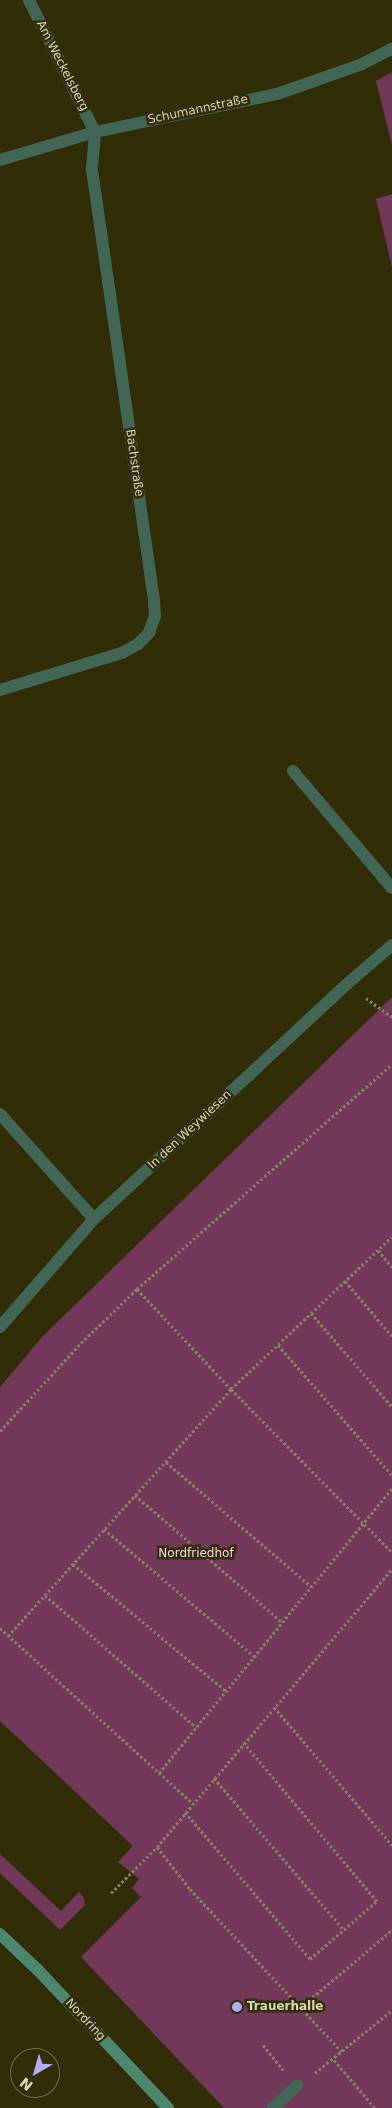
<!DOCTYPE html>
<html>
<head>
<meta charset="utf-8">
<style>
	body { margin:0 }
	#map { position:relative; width:392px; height:2108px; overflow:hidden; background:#302d07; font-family:"DejaVu Sans",sans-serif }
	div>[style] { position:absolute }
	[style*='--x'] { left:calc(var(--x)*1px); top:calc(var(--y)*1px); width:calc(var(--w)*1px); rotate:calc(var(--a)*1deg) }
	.green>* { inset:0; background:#71385a }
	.path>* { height:3px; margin-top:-1.5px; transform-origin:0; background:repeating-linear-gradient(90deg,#868460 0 2.5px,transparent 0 5px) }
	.lane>* { height:12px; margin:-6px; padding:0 6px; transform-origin:6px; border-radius:6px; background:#426656 }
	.street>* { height:12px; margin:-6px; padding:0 6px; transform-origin:6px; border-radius:6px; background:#426656 }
	.secondary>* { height:12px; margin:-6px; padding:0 6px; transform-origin:6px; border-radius:6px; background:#4b866d }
	.dots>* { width:14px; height:14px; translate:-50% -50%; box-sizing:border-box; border:2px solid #302d07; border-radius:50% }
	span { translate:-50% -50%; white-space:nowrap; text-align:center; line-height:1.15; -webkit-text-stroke:5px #302d07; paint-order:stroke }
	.street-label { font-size:12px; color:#d9d7b6 }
	.park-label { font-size:12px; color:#fcd2e9 }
	.poi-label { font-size:12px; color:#d9d7b6; font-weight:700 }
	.left { translate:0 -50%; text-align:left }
	.north { position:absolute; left:10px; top:2048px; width:50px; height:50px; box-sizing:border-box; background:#302d07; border:1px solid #74714d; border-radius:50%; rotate:218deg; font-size:14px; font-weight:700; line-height:20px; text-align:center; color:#d9d7b6 }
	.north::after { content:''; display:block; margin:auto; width:18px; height:22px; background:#b0aefa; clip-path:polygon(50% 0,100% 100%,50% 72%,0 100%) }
</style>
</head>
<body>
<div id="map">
	<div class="green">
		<i style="clip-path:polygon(392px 72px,392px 145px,376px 81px)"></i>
		<i style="clip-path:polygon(392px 194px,392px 267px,376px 199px)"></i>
		<i style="clip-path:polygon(392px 997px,392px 2108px,224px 2108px,81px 1957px,141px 1897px,132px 1888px,139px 1879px,118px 1862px,133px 1846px,0 1721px,0 1387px,43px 1336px)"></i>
		<i style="clip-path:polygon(0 1854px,61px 1911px,79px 1892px,84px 1898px,85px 1905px,60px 1930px,0 1873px)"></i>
	</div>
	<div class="path">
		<i style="--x:366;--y:998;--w:32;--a:36"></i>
		<i style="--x:378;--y:1250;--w:22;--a:51"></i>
		<i style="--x:345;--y:1281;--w:72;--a:49.5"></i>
		<i style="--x:137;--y:1289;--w:137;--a:46.8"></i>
		<i style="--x:231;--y:1389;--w:229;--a:45.4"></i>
		<i style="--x:311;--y:1313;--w:124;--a:49.2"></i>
		<i style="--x:278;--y:1345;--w:173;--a:48.8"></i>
		<i style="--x:0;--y:1431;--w:120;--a:-47.4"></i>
		<i style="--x:81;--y:1343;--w:78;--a:-44"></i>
		<i style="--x:137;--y:1289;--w:340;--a:-41.4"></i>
		<i style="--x:166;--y:1462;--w:192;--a:40.6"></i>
		<i style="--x:135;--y:1495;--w:194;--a:40.8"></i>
		<i style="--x:104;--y:1529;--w:197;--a:40.3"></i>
		<i style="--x:73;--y:1564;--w:199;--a:39.7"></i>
		<i style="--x:45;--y:1595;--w:201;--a:41.2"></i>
		<i style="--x:0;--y:1628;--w:260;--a:42.3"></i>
		<i style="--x:8;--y:1636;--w:333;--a:-47.9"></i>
		<i style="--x:231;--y:1389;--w:221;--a:-43.4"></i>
		<i style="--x:274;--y:1707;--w:182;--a:49.5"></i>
		<i style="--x:159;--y:1773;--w:368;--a:-50.7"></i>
		<i style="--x:214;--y:1778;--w:200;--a:49.5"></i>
		<i style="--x:185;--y:1812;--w:193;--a:49.6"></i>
		<i style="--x:310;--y:1959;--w:89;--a:-40.9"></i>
		<i style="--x:377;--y:1901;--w:207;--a:-130.1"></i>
		<i style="--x:157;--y:1847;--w:53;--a:51.8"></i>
		<i style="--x:190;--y:1889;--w:223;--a:47"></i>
		<i style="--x:111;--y:1893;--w:65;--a:-45"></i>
		<i style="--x:157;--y:1847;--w:364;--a:-49.8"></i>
		<i style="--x:301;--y:2007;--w:119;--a:-40.2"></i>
		<i style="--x:263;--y:2045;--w:32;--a:51"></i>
		<i style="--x:334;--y:2060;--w:63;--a:49.5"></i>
		<i style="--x:315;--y:2073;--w:99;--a:-39.3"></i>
	</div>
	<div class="lane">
		<i style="--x:293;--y:771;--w:153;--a:49.8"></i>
		<i style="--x:273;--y:2108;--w:33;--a:-43"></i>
	</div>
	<div class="street">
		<i style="--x:0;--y:160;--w:99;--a:-16.4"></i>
		<i style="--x:95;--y:132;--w:186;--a:-11.8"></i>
		<i style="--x:277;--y:94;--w:88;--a:-19.3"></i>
		<i style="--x:360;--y:65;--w:36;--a:-27"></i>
		<i style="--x:0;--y:690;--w:127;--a:-16.9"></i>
		<i style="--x:122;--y:653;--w:18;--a:-29"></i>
		<i style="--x:138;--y:644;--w:16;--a:-45"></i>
		<i style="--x:149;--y:633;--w:18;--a:-71"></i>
		<i style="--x:155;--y:616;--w:16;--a:-94"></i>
		<i style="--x:154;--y:600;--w:436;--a:-98.2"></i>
		<i style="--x:92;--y:168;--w:36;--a:-85"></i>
		<i style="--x:95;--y:132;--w:148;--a:-116.6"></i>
		<i style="--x:0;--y:1114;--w:141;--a:48.2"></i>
		<i style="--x:0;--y:1327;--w:143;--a:-49"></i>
		<i style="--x:94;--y:1219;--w:345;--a:-42.9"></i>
		<i style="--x:347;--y:984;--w:60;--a:-40.9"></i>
	</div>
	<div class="secondary">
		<i style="--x:0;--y:1934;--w:52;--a:43.5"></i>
		<i style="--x:38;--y:1970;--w:190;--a:46.7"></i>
	</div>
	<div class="dots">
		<i style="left:237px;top:2007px;background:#b0aefa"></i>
	</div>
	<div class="street-label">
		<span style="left:62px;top:66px;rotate:63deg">Am Weckelsberg</span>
		<span style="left:198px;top:110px;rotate:-12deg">Schumannstraße</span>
		<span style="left:134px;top:463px;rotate:82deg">Bachstraße</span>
		<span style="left:190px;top:1130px;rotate:-43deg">In den Weywiesen</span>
		<span style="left:85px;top:2020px;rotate:47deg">Nordring</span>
	</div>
	<div class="park-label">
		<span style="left:196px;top:1554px">Nordfriedhof</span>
	</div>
	<div class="poi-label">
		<span class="left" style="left:247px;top:2007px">Trauerhalle</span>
	</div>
	<div class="north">N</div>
</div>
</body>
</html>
